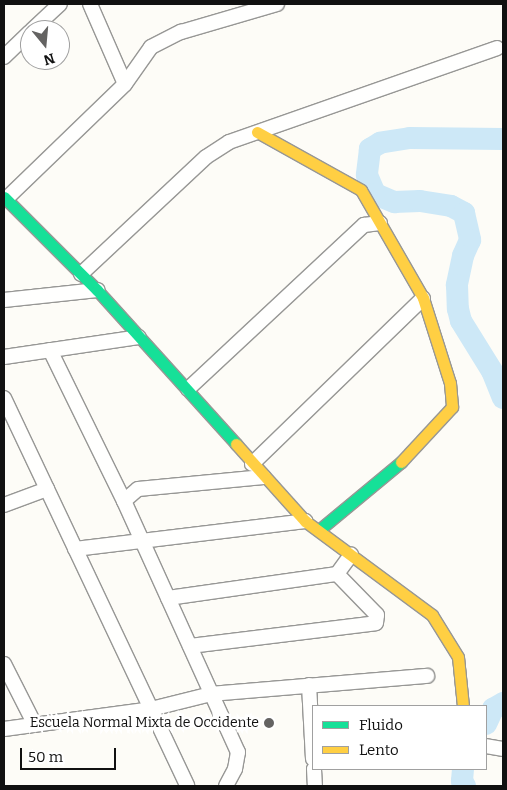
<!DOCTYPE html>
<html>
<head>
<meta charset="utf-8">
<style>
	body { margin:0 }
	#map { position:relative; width:507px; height:790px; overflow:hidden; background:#fdfcf7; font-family:Bitter,serif }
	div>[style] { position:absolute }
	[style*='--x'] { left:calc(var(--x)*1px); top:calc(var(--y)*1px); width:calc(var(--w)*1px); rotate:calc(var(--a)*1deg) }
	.river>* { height:22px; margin:-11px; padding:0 11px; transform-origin:11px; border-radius:11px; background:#cde8f7 }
	.roads { filter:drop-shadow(1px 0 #979795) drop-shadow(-1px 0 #979795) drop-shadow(0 1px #979795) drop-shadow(0 -1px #979795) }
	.street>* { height:14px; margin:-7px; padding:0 7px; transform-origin:7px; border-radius:7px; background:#fffffe }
	.fast>* { height:11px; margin:-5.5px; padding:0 5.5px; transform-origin:5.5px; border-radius:5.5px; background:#16e098 }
	.slow>* { height:11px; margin:-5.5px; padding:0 5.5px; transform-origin:5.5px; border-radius:5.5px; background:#ffcf43 }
	.dots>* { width:14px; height:14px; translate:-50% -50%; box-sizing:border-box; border:2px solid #fff; border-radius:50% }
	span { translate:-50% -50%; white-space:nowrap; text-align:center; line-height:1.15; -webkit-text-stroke:5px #fff; paint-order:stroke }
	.poi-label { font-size:14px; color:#111 }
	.right { translate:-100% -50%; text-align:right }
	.frame { position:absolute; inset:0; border:5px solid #111; pointer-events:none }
	.legend { position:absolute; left:312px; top:705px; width:175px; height:65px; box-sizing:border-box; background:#fff; border:1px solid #a0a0a0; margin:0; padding:6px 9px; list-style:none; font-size:15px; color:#111 }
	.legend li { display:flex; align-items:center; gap:10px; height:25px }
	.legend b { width:25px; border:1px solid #a0a0a0 }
	.north { position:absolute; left:20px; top:20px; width:50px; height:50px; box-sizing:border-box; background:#fff; border:1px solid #a0a0a0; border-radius:50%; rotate:163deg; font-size:14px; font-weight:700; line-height:20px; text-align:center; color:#111 }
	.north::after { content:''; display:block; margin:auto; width:18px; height:22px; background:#646362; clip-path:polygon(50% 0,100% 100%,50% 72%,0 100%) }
	.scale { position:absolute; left:20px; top:748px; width:96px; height:22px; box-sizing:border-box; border:2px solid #111; border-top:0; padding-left:6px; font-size:15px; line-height:18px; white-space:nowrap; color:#111; -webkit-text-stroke:4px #fff; paint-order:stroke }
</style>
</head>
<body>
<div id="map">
	<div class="river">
		<i style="--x:503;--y:139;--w:93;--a:-179.4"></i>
		<i style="--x:410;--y:138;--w:30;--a:171"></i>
		<i style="--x:380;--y:143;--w:12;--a:149"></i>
		<i style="--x:370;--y:149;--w:26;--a:97"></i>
		<i style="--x:367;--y:175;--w:21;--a:67"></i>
		<i style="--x:375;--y:194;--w:21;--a:23"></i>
		<i style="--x:394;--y:202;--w:26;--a:-2"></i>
		<i style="--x:420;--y:201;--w:31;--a:9"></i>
		<i style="--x:451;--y:206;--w:15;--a:28"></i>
		<i style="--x:464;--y:213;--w:28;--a:77"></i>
		<i style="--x:470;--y:240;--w:17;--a:114"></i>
		<i style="--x:463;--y:256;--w:30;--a:102"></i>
		<i style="--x:457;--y:285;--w:24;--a:88"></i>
		<i style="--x:458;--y:309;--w:12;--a:76"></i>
		<i style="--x:461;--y:321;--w:59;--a:58.2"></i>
		<i style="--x:492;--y:371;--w:29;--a:68"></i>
		<i style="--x:486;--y:724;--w:17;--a:-65"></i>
		<i style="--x:493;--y:709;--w:12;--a:-31"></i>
		<i style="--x:463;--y:769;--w:12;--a:95"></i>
		<i style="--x:462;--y:781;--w:6;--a:59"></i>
	</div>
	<div class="roads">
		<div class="street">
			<i style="--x:90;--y:4;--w:87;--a:66.4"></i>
			<i style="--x:32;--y:30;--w:38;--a:-43"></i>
			<i style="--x:4;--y:57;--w:36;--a:-44"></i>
			<i style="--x:6;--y:199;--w:165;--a:-44"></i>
			<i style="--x:125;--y:84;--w:45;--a:-54.9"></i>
			<i style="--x:151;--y:47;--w:34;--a:-27"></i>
			<i style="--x:181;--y:32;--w:100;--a:-16.3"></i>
			<i style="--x:81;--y:274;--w:171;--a:-43.1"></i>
			<i style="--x:206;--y:157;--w:27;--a:-33"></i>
			<i style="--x:229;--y:142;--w:284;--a:-19.3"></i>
			<i style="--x:4;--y:300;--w:94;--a:-6.1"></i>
			<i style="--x:50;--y:350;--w:168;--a:63.9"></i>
			<i style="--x:124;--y:501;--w:276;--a:65.6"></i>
			<i style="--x:238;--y:752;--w:17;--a:100"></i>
			<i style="--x:235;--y:769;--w:19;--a:118"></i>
			<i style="--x:4;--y:357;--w:136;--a:-8.4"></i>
			<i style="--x:188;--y:389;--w:241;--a:-43"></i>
			<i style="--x:364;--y:225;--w:16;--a:-7"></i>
			<i style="--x:4;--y:398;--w:429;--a:64.7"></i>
			<i style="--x:252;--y:464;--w:238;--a:-44.1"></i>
			<i style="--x:124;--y:501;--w:18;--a:-41"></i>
			<i style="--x:138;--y:489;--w:126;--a:-5.5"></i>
			<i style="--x:4;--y:505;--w:46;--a:-20.4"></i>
			<i style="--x:75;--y:549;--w:232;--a:-6.9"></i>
			<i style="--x:168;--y:598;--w:171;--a:-8.1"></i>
			<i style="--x:337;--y:574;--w:24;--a:-54"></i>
			<i style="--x:190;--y:646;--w:187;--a:-7"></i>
			<i style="--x:376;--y:623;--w:8;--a:-83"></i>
			<i style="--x:377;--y:615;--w:57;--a:-134.3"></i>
			<i style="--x:4;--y:664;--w:68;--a:63.1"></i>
			<i style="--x:309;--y:685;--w:74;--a:86.9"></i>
			<i style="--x:4;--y:729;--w:148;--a:-7.7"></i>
			<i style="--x:151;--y:709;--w:62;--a:-14"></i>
			<i style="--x:211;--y:694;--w:217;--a:-4.8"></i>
			<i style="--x:486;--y:746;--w:17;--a:10"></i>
			<i style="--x:314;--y:769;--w:17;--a:87"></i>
		</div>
		<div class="fast">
			<i style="--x:4;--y:197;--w:132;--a:45"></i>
			<i style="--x:97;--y:290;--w:207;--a:47.9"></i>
			<i style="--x:319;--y:530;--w:107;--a:-39.7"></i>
		</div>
		<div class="slow">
			<i style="--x:257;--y:132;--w:119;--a:29.1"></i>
			<i style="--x:361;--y:190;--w:125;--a:60.1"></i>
			<i style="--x:423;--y:298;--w:89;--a:72.4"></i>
			<i style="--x:450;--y:383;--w:24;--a:85"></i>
			<i style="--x:452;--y:407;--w:75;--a:132.8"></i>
			<i style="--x:236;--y:444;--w:103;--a:48.1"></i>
			<i style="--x:305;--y:521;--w:158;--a:36.5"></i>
			<i style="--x:432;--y:615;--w:49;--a:58.2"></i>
			<i style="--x:458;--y:657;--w:49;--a:84.2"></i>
		</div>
	</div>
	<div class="dots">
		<i style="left:269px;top:723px;background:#646362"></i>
	</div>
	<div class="poi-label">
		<span class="right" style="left:259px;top:723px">Escuela Normal Mixta de Occidente</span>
	</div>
	<div class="frame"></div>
	<ul class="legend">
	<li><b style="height:6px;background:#16e098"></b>Fluido</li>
	<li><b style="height:6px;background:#ffcf43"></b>Lento</li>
	</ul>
	<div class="north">N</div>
	<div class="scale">50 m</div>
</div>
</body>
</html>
